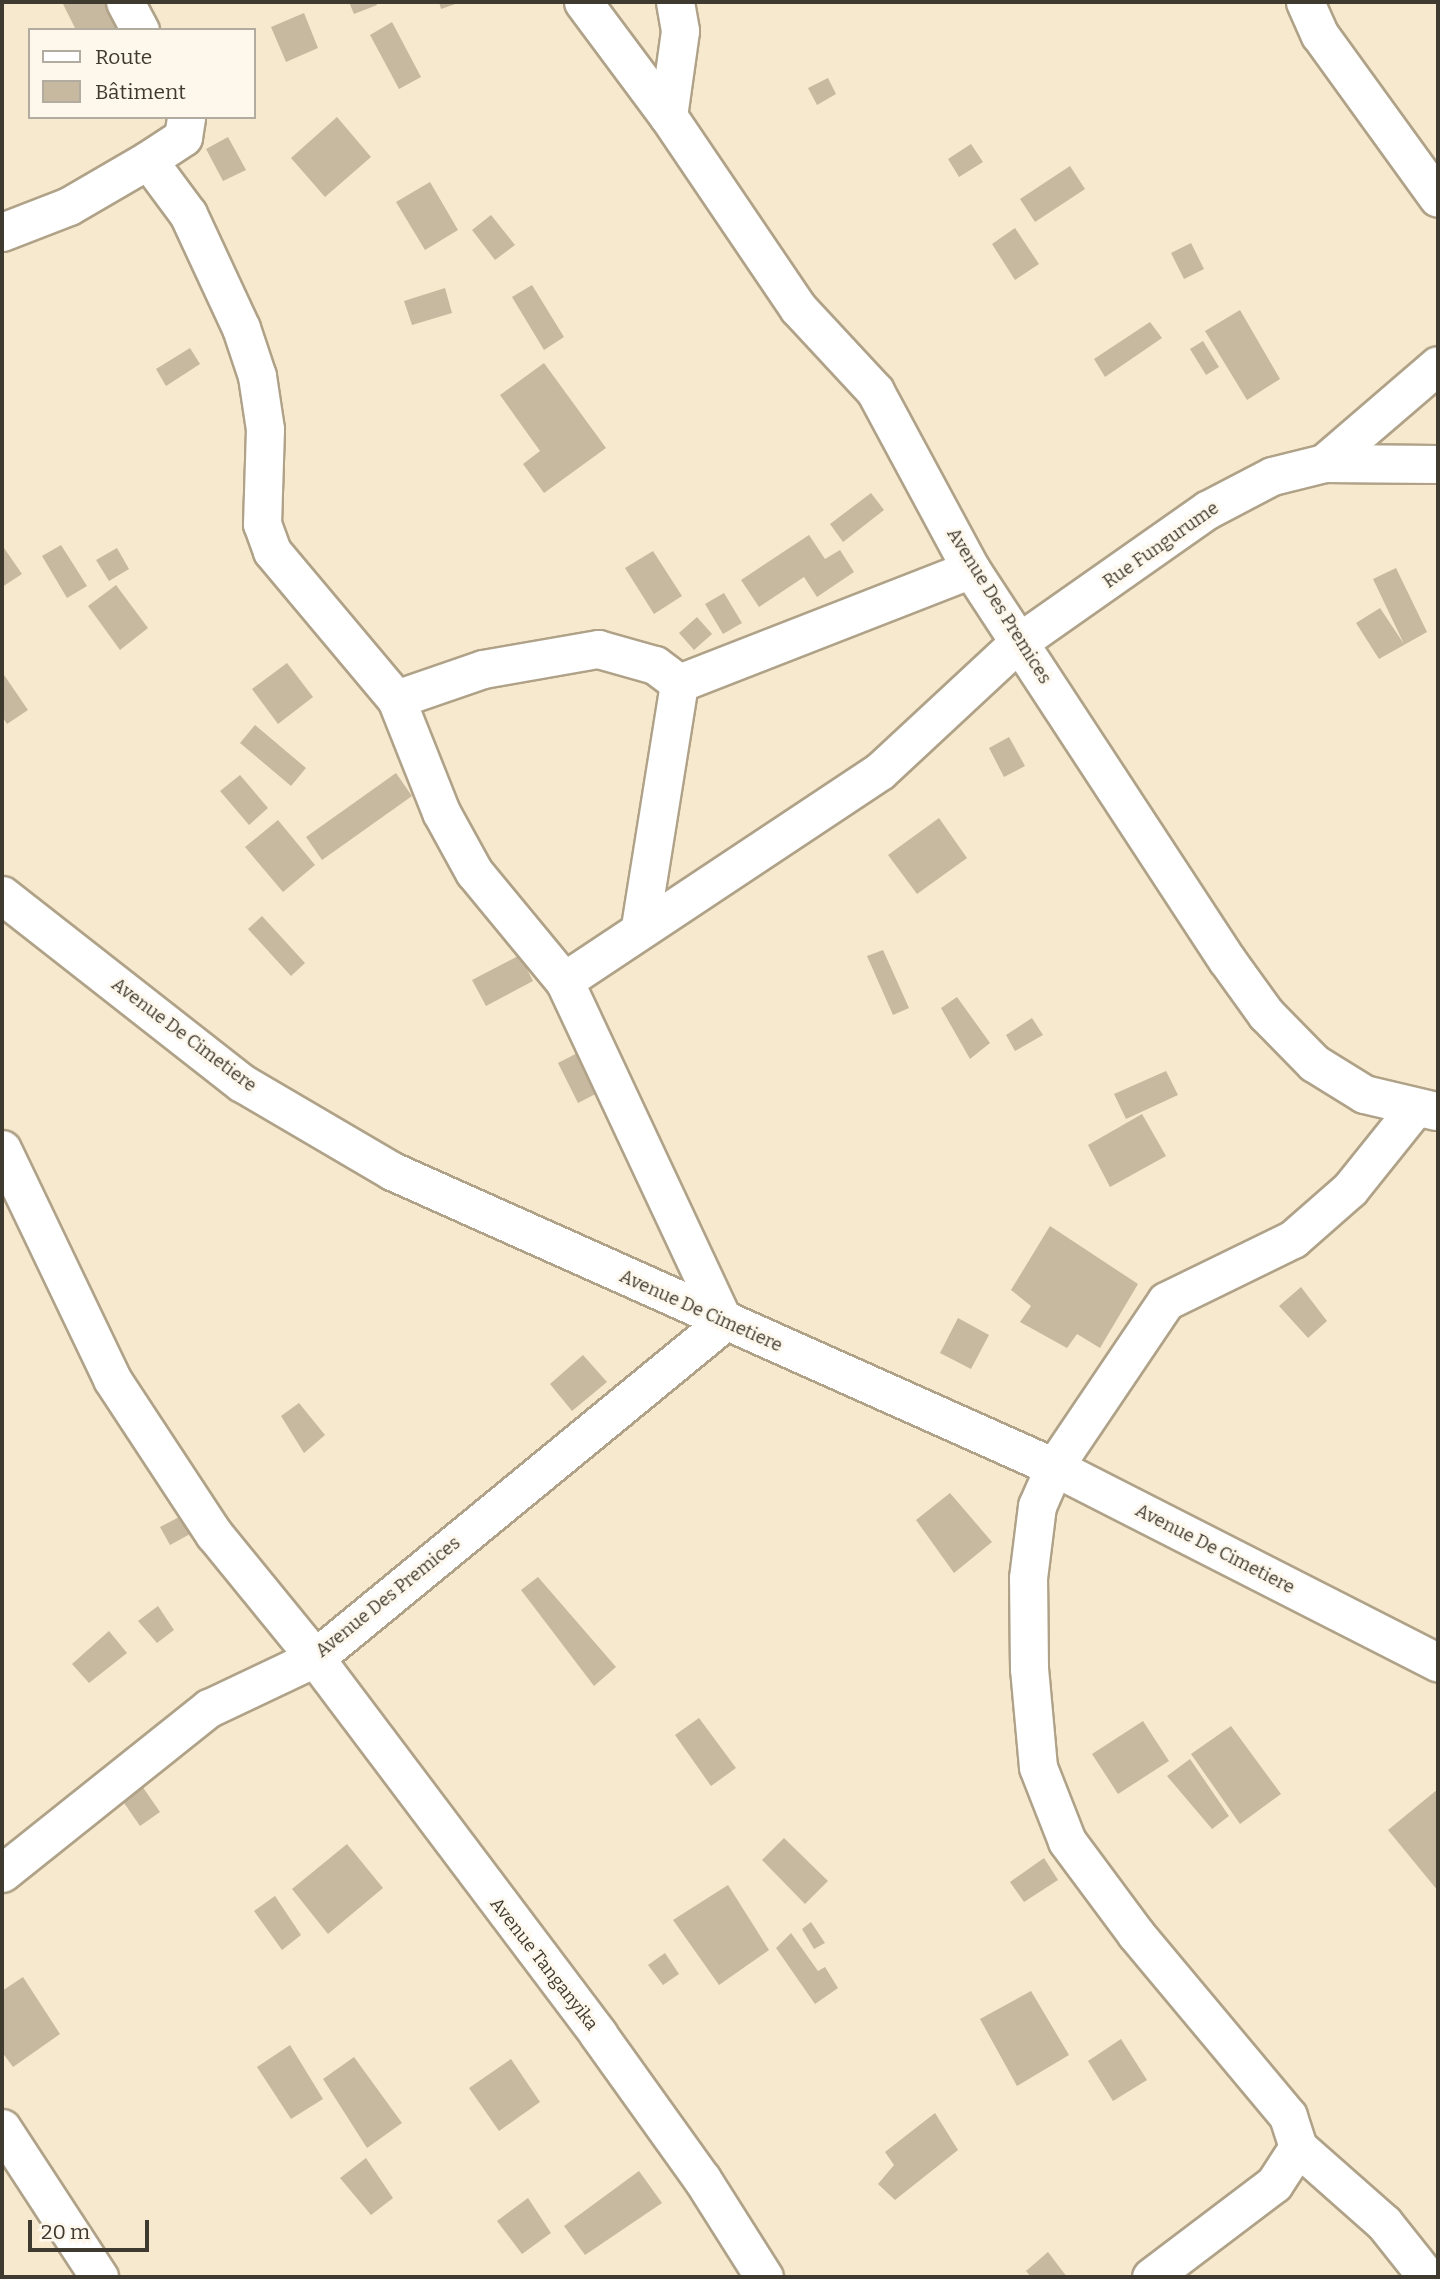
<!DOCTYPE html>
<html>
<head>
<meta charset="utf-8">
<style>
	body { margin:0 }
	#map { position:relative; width:1440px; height:2279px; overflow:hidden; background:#f7e9cd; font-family:Bitter,serif }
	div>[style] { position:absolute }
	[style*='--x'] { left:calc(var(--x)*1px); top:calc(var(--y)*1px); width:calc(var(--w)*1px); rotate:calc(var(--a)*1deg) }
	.building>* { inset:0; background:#c7b99f }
	.roads { filter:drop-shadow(2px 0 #afa288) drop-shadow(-2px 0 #afa288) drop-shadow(0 2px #afa288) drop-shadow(0 -2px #afa288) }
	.minor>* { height:37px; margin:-18.5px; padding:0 18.5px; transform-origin:18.5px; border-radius:18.5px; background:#fff }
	span { translate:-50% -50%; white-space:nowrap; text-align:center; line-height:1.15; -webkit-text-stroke:5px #fdf7ec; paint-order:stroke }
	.street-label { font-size:18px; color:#3f3a2f }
	.frame { position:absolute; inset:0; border:4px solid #3f3a2f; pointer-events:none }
	.legend { position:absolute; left:28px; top:28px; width:228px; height:91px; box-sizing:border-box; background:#fdf7ec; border:2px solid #b1aba0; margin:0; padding:9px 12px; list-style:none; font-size:21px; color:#3f3a2f }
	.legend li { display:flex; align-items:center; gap:14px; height:35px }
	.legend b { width:35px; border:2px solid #b1aba0 }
	.scale { position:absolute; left:28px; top:2220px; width:121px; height:32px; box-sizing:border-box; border:4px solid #3f3a2f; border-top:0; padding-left:9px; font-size:21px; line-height:24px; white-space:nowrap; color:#3f3a2f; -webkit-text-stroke:5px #fdf7ec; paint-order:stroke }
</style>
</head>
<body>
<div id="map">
	<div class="building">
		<i style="clip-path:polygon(62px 2px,124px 2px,138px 30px,76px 30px)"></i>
		<i style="clip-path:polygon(349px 2px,376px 2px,377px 5px,354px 14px)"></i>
		<i style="clip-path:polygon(439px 2px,461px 2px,441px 9px)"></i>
		<i style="clip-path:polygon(304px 13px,318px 48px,286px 62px,271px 27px)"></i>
		<i style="clip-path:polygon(392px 22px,421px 77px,399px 89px,370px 35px)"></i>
		<i style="clip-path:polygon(828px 78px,836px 94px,817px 105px,808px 88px)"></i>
		<i style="clip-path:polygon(337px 117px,371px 157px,325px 197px,291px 158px)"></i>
		<i style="clip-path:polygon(228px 137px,246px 170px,223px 181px,206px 149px)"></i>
		<i style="clip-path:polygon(971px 144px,983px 162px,959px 177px,948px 159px)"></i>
		<i style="clip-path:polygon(1070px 166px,1085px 189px,1035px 222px,1020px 199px)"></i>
		<i style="clip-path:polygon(430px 182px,458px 230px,425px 250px,396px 202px)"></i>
		<i style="clip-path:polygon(491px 215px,515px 245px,495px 260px,472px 230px)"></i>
		<i style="clip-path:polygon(1015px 228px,1039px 264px,1015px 280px,992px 244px)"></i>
		<i style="clip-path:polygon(1191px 243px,1204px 269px,1184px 279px,1171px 253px)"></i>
		<i style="clip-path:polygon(532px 285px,564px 337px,544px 350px,512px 297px)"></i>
		<i style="clip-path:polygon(445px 288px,452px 313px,412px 325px,404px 301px)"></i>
		<i style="clip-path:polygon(1240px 310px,1280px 379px,1247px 400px,1205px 331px)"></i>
		<i style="clip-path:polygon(1150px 322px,1162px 338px,1105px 377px,1094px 359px)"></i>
		<i style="clip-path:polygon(1203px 341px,1219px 367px,1206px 375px,1190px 349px)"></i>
		<i style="clip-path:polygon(190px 348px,200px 364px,166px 386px,156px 369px)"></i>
		<i style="clip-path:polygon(544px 363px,606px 448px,544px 493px,523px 464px,540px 451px,500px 395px)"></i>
		<i style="clip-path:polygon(871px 493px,884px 510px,843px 542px,830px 524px)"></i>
		<i style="clip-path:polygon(809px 535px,825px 559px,840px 550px,854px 572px,817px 597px,804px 577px,759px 607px,741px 580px)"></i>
		<i style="clip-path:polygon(61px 545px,87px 586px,67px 598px,42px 556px)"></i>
		<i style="clip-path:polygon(4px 548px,22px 574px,2px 587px,2px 549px)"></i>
		<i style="clip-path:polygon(117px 548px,129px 569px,109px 581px,96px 560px)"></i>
		<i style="clip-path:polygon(653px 551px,682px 596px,654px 614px,625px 568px)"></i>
		<i style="clip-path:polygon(1396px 568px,1427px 632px,1379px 659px,1356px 623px,1380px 608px,1404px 644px,1373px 579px)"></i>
		<i style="clip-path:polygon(116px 585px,148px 628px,120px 650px,88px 606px)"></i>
		<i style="clip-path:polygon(724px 593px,742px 623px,723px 634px,705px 604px)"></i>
		<i style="clip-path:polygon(697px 617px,712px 634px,694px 650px,679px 633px)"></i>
		<i style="clip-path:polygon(287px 663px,313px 697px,278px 724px,252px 689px)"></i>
		<i style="clip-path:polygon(2px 672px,28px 710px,7px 724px,2px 716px)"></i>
		<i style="clip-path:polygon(255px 725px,306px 768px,291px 786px,240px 743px)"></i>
		<i style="clip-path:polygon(1009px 737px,1025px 766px,1004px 777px,989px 748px)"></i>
		<i style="clip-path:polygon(396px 773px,412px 796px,322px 860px,306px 837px)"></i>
		<i style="clip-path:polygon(240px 775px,268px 808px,249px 825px,220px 791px)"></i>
		<i style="clip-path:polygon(939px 818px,967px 858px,917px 894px,888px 855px)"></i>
		<i style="clip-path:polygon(278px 820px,315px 865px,283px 892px,245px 847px)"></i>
		<i style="clip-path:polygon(262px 916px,305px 963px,291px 976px,248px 929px)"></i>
		<i style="clip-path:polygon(883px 950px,909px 1008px,893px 1015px,867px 956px)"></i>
		<i style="clip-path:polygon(520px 955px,533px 981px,486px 1006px,472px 980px)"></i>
		<i style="clip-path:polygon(957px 997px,990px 1043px,970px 1059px,941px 1008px)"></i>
		<i style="clip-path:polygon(1032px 1018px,1043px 1035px,1015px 1051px,1006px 1035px)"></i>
		<i style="clip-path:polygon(587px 1048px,607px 1088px,578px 1103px,558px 1063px)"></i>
		<i style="clip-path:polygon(1166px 1071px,1178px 1095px,1126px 1119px,1114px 1094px)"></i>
		<i style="clip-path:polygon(1142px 1114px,1166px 1156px,1110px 1187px,1088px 1145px)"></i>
		<i style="clip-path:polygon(1050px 1226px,1138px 1284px,1100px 1348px,1077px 1334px,1067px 1348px,1020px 1322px,1031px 1306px,1011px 1290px)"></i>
		<i style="clip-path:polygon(1301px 1287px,1327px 1321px,1308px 1338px,1279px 1306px)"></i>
		<i style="clip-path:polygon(958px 1318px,989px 1335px,971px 1369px,940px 1353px)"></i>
		<i style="clip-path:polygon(583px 1355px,607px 1382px,572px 1411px,550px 1384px)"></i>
		<i style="clip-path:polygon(299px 1403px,325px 1435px,304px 1453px,281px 1416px)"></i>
		<i style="clip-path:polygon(950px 1493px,992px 1542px,954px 1573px,916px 1520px)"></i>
		<i style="clip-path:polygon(183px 1515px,192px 1533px,170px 1545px,160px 1527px)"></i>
		<i style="clip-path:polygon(538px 1577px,616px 1667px,594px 1686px,521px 1590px)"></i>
		<i style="clip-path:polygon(158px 1606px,174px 1630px,157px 1643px,138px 1621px)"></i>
		<i style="clip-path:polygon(109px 1631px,127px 1653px,89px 1683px,72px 1664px)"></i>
		<i style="clip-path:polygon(699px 1718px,736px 1768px,711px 1786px,675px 1735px)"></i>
		<i style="clip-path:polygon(1143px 1721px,1169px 1761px,1118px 1794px,1092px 1754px)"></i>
		<i style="clip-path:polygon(1231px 1726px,1281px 1794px,1240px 1824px,1191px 1754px)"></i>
		<i style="clip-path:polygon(1190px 1759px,1229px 1816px,1212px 1829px,1167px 1776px)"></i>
		<i style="clip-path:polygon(142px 1786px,160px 1812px,140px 1826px,122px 1800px)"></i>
		<i style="clip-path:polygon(1438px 1789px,1438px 1891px,1388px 1830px)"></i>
		<i style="clip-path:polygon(784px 1838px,828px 1881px,805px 1904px,762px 1860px)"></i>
		<i style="clip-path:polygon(347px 1844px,383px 1888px,328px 1934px,292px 1889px)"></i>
		<i style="clip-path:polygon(1044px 1858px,1058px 1880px,1024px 1902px,1010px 1882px)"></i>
		<i style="clip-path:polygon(728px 1885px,769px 1950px,719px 1985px,673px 1920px)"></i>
		<i style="clip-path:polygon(275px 1896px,301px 1935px,282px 1950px,254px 1911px)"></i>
		<i style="clip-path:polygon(811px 1922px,825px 1943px,814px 1949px,802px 1929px)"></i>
		<i style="clip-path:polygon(791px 1933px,818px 1971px,825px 1967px,838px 1988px,815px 2004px,776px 1948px)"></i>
		<i style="clip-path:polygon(665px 1953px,679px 1974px,663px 1985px,648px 1965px)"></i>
		<i style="clip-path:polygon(23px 1977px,60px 2034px,13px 2067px,2px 2052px,2px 1991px)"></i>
		<i style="clip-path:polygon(1031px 1991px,1069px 2055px,1017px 2086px,980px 2019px)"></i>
		<i style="clip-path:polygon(1121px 2039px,1147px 2080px,1113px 2101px,1088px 2061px)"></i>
		<i style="clip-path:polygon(290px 2045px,323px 2099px,291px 2119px,257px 2067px)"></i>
		<i style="clip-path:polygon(354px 2057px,402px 2123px,367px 2148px,323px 2079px)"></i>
		<i style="clip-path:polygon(511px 2059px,540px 2102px,499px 2131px,469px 2088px)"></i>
		<i style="clip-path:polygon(935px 2113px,958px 2150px,895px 2200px,878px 2184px,894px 2165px,885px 2152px)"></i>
		<i style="clip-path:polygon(366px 2158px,393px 2198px,371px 2215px,340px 2178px)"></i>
		<i style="clip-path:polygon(639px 2171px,662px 2203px,585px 2255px,564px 2226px)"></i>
		<i style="clip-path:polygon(528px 2198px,551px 2233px,522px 2254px,497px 2221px)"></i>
		<i style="clip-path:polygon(1048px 2252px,1067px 2277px,1031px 2277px,1026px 2271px)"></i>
	</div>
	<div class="roads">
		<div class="minor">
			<i style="--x:125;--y:2;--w:32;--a:62"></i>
			<i style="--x:583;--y:2;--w:142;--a:53.3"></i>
			<i style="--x:675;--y:2;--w:29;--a:80"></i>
			<i style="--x:680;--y:31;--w:86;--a:98"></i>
			<i style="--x:668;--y:116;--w:232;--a:55.9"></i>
			<i style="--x:798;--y:308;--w:113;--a:47.1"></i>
			<i style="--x:875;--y:391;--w:202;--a:61.7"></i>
			<i style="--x:971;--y:569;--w:467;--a:56.8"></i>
			<i style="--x:1227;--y:960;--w:67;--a:54.2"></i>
			<i style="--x:1266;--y:1014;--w:69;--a:45.6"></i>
			<i style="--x:1314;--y:1063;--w:59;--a:31.8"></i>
			<i style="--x:1364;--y:1094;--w:74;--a:13.3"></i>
			<i style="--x:1305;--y:2;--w:36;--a:66"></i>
			<i style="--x:1320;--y:35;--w:201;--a:54.1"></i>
			<i style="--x:2;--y:232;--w:72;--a:-21.2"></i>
			<i style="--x:69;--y:206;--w:91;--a:-30.2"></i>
			<i style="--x:148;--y:160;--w:42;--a:-33.3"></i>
			<i style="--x:183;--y:137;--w:20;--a:-81"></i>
			<i style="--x:1324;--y:463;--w:150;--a:-40.7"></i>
			<i style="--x:396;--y:699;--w:92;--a:-19"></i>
			<i style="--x:483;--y:669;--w:117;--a:-9.9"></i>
			<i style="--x:598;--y:649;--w:59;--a:15.7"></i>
			<i style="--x:655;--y:665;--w:30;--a:37"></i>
			<i style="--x:679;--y:683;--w:313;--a:-21.3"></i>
			<i style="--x:2;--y:895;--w:305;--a:38.1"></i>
			<i style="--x:242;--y:1083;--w:174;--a:30.4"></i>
			<i style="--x:392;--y:1171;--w:725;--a:24.09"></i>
			<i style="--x:1054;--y:1467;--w:431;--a:27"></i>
			<i style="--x:640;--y:927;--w:247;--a:-80.9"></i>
			<i style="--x:564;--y:981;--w:379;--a:-33.6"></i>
			<i style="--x:880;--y:771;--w:190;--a:-42.9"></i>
			<i style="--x:1019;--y:642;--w:230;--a:-35.1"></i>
			<i style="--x:1207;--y:510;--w:73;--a:-27.6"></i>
			<i style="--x:1272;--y:476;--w:54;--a:-14"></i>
			<i style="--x:1324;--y:463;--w:114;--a:0.5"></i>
			<i style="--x:2;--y:1149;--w:255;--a:64.4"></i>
			<i style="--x:112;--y:1379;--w:186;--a:56.7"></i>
			<i style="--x:214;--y:1534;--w:160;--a:50.8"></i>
			<i style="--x:315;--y:1658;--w:471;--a:53"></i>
			<i style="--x:598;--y:2034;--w:178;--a:54.4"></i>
			<i style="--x:702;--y:2179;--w:116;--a:57.7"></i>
			<i style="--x:2;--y:1873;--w:265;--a:-38.6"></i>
			<i style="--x:209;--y:1708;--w:117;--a:-25.3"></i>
			<i style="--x:315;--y:1658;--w:529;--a:-39.4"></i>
			<i style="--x:724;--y:1322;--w:377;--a:-115.1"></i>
			<i style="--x:564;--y:981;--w:141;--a:-129.5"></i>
			<i style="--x:474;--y:872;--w:68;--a:-118.8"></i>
			<i style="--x:441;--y:812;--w:122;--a:-111.7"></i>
			<i style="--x:396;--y:699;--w:193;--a:-130"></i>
			<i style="--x:272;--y:551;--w:29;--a:-110"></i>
			<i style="--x:262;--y:524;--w:95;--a:-88.2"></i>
			<i style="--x:265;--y:429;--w:54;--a:-98.6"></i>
			<i style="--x:257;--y:376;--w:51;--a:-108.4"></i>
			<i style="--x:241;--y:328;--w:126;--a:-114.9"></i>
			<i style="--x:188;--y:214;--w:67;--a:-126.5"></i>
			<i style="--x:2;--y:2128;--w:178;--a:56.9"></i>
			<i style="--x:1298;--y:2147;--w:115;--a:41.5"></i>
			<i style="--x:1384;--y:2223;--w:69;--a:51.5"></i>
			<i style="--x:1151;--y:2277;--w:154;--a:-37.1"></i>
			<i style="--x:1274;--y:2184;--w:44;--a:-57"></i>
			<i style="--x:1298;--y:2147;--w:33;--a:-108"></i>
			<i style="--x:1288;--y:2116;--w:237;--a:-129.9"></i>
			<i style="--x:1136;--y:1934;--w:116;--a:-126.6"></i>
			<i style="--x:1067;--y:1841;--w:79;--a:-111.4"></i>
			<i style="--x:1038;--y:1767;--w:98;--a:-95.2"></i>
			<i style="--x:1029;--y:1669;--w:91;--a:-90.6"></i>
			<i style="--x:1028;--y:1578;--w:73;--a:-82.9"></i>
			<i style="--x:1037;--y:1506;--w:43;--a:-66.4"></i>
			<i style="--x:1054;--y:1467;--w:200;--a:-56"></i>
			<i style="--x:1166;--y:1301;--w:141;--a:-26"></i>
			<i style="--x:1293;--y:1239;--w:76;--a:-41.3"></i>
			<i style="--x:1350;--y:1189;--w:102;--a:-51.3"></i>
		</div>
	</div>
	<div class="street-label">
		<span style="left:1161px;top:545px;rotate:-35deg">Rue Fungurume</span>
		<span style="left:999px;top:606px;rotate:58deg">Avenue Des Premices</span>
		<span style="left:184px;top:1035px;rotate:37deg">Avenue De Cimetiere</span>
		<span style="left:701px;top:1311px;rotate:24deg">Avenue De Cimetiere</span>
		<span style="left:1215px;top:1549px;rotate:27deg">Avenue De Cimetiere</span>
		<span style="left:388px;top:1597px;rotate:-39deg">Avenue Des Premices</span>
		<span style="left:544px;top:1964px;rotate:52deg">Avenue Tanganyika</span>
	</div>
	<div class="frame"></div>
	<ul class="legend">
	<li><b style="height:9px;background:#fff"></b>Route</li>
	<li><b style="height:19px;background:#c7b99f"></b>Bâtiment</li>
	</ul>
	<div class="scale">20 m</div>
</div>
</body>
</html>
